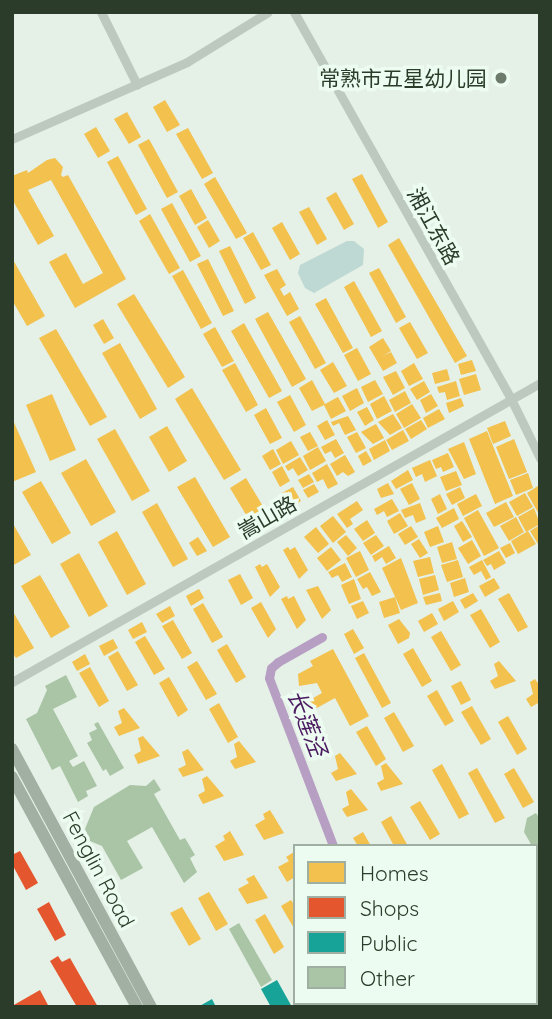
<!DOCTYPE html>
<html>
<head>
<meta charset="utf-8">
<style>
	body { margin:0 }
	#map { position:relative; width:552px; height:1019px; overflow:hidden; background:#e5f0e6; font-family:Quicksand,"Noto Sans SC",sans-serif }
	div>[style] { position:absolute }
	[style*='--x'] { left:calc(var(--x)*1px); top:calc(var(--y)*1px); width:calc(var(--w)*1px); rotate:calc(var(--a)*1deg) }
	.green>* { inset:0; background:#bed9d3 }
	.homes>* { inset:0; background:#f2c14e }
	.shops>* { inset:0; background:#e4572e }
	.public>* { inset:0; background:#17a398 }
	.canal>* { height:9px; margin:-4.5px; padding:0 4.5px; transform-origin:4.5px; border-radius:4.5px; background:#b69fc3 }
	.building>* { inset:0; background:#a9c5a6 }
	.tertiary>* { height:9px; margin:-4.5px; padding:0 4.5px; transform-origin:4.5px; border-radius:4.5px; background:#bdc9be }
	.primary>* { height:12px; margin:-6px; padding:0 6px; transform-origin:6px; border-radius:6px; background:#a2afa3 }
	.dots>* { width:19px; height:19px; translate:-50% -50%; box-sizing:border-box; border:4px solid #edfcf0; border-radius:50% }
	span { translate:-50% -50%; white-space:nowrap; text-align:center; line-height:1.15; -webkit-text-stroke:7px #edfcf0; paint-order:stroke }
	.poi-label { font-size:21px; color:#2b3c2a }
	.right { translate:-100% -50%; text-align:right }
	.street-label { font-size:21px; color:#2b3c2a }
	.water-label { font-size:23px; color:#4c1c61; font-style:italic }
	.frame { position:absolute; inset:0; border:14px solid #2b3c2a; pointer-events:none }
	.legend { position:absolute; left:293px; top:844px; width:245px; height:161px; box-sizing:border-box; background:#edfcf0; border:2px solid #9fafa1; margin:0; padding:9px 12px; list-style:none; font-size:21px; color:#2b3c2a }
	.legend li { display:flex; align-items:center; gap:14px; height:35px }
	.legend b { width:35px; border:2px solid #9fafa1 }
</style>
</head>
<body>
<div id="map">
	<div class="green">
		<i style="clip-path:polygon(347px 241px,354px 241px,364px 249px,363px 265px,314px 293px,305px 288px,298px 273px,300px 265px)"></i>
		<i style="clip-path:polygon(467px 1003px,531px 1003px,533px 1007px,461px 1007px)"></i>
	</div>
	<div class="homes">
		<i style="clip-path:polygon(165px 100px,180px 125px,167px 132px,153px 107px)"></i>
		<i style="clip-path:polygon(127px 112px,141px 137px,129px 144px,114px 119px)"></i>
		<i style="clip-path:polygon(96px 127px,110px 151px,98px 158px,84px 134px)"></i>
		<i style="clip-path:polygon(188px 128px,213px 173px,202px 179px,176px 134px)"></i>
		<i style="clip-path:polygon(149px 139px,178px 192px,167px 198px,138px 145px)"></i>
		<i style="clip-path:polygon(118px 156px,147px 209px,136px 215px,107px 162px)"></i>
		<i style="clip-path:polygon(55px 158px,63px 167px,61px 175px,63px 177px,68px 175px,126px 279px,75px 308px,49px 262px,66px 253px,83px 284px,103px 273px,51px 180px,28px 190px,54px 236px,38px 245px,12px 199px,12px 176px,27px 170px,28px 173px,47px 160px)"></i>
		<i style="clip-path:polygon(362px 174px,388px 222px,378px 228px,352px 179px)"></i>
		<i style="clip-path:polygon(215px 177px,247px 233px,236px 239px,204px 184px)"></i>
		<i style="clip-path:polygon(191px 189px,207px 218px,195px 225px,179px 196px)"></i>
		<i style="clip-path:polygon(336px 192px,354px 224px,344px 230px,326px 198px)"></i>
		<i style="clip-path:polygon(172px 203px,201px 256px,190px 262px,161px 209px)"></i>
		<i style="clip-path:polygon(309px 207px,327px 239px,317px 245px,299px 212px)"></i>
		<i style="clip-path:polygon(150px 214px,180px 268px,169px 274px,139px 221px)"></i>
		<i style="clip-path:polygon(208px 220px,220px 241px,209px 248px,197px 227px)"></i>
		<i style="clip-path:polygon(282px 222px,300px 254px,290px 260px,272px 228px)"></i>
		<i style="clip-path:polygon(253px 232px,271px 265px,261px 270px,243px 238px)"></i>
		<i style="clip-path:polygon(399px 238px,467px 356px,455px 363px,388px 245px)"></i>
		<i style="clip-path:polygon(230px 246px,256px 298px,245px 304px,219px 251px)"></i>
		<i style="clip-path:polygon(12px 258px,45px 316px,27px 326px,12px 300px)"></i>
		<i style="clip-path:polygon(208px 259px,234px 311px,223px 316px,197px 264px)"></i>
		<i style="clip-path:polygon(379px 268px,406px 317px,396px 323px,369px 273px)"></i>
		<i style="clip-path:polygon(277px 269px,286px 285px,280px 289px,284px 296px,290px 292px,299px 309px,287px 316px,264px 275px)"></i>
		<i style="clip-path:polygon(183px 270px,212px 323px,201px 329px,172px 276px)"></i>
		<i style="clip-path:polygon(354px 281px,382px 331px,371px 337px,344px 287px)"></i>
		<i style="clip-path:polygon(134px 294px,185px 377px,168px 388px,117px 304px)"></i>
		<i style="clip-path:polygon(326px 298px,353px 348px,343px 353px,315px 304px)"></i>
		<i style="clip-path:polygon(268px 312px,306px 379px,292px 387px,255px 319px)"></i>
		<i style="clip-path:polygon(300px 316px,326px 363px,315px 369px,289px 322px)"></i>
		<i style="clip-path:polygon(103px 319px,114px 338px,104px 344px,93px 325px)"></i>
		<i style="clip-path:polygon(410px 322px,428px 353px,417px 359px,399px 328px)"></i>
		<i style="clip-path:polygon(244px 323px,282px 391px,269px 398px,231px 331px)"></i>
		<i style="clip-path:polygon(215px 327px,234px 361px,222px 367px,203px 334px)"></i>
		<i style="clip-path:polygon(56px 329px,107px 417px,90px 426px,39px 338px)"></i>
		<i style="clip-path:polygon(383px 338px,391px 351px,383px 356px,391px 352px,397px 363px,383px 371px,369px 347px)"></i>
		<i style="clip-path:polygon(120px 343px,157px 409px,140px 419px,102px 353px)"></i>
		<i style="clip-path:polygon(357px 348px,371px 374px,358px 381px,344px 355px)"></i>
		<i style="clip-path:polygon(472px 360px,476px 371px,461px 375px,458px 364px)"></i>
		<i style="clip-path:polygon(333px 362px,347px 386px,334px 393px,320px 370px)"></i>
		<i style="clip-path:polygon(235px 363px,258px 405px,246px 412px,222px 370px)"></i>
		<i style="clip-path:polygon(414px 363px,423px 379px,409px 386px,401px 371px)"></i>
		<i style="clip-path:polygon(447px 369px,450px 380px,435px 384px,432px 373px)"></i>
		<i style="clip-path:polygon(396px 371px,405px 388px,393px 395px,383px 377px)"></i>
		<i style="clip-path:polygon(476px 374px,481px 390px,464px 395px,459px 379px)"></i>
		<i style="clip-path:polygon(312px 380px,325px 404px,338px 397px,346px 411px,331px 419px,324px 405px,312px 411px,299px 388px)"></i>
		<i style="clip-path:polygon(375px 380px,383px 394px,368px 402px,361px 387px)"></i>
		<i style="clip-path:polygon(424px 381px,430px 392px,417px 400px,410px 389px)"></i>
		<i style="clip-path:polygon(456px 381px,460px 396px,447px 400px,445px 392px,439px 393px,437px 387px)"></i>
		<i style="clip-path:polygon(192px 388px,241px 470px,224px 480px,175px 399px)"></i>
		<i style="clip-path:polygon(357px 388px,364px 403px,350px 411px,342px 396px)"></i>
		<i style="clip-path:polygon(405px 391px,411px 403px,395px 412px,389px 400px)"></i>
		<i style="clip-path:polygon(52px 394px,76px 450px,50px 461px,26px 405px)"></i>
		<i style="clip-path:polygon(431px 394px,438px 406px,426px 413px,420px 400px)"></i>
		<i style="clip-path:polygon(290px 395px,306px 425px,294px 432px,277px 402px)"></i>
		<i style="clip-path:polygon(384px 396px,392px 411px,377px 419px,370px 404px)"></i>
		<i style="clip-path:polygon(461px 398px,464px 406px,449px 413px,446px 403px)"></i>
		<i style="clip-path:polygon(412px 404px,421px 418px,404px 428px,396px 414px)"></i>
		<i style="clip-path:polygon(367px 407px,374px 420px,365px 426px,357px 412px)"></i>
		<i style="clip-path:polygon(266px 408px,282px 438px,270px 444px,254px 415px)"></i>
		<i style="clip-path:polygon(439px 409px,445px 419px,428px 428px,423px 418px)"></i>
		<i style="clip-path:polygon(393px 414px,402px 428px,390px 435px,378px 422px)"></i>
		<i style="clip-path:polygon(348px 416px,356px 430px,345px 435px,339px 423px,333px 426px,331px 422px)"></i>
		<i style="clip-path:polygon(12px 418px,36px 472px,12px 482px)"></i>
		<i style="clip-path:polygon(327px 420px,335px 435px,325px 440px,317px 426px)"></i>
		<i style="clip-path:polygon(421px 420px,427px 429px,411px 439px,405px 429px)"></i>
		<i style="clip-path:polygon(505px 421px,511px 436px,493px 444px,487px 428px)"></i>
		<i style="clip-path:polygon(376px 424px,384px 438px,373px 444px,361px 432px)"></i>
		<i style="clip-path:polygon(167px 426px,187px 461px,169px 472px,149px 437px)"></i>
		<i style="clip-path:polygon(115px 429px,150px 491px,132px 501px,97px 439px)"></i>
		<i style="clip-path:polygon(403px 430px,409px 441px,392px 450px,386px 440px)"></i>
		<i style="clip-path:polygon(487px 431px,513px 496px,495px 504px,469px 439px)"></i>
		<i style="clip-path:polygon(310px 432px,318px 446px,308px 451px,300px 437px)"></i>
		<i style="clip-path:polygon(357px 432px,366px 448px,356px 453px,347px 437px)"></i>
		<i style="clip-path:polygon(336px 439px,344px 453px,335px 458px,331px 451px,325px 454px,321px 447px)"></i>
		<i style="clip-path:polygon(514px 439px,527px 472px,509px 479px,496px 447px)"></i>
		<i style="clip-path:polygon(385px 440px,390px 451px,374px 460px,369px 449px)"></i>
		<i style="clip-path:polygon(291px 441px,299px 455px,283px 464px,276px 450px)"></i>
		<i style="clip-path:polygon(464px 442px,476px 474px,464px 479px,448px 449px)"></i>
		<i style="clip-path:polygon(318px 447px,326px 461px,310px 470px,303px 456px)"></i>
		<i style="clip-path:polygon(273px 449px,281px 464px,270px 470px,262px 456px)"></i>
		<i style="clip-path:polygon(366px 451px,372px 461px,363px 466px,358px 456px)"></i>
		<i style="clip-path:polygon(448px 453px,454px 467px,443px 472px,441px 467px,436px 469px,432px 460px)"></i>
		<i style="clip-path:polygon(345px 455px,355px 472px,348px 476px,343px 472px,337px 476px,330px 464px)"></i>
		<i style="clip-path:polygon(300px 457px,308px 470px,298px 476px,293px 468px,288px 471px,285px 466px)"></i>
		<i style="clip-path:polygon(86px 459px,116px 512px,91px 526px,61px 473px)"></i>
		<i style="clip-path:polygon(430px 460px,437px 476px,425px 482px,422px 474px,416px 477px,412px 468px)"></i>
		<i style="clip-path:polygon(327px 464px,338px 484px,328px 489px,323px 479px,317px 482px,312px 473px)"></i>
		<i style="clip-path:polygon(282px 466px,290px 481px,280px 487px,272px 472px)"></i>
		<i style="clip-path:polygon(408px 470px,413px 480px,396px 489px,391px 481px)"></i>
		<i style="clip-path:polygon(456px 471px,462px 485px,446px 491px,440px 477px)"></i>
		<i style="clip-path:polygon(528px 473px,533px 488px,516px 495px,510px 480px)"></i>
		<i style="clip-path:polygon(309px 474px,314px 482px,303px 488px,298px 480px)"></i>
		<i style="clip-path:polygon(195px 477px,230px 537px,213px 547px,177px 487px)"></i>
		<i style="clip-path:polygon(246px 478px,267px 513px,251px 523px,230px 488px)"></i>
		<i style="clip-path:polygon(41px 481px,71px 533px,52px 544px,22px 492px)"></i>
		<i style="clip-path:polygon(388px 483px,394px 494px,381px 498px,377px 489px)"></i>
		<i style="clip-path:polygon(412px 483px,420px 499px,409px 505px,400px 489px)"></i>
		<i style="clip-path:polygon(314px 484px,319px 492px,308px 498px,303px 490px)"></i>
		<i style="clip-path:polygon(538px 486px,540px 490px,540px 516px,527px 493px)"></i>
		<i style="clip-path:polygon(293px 487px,301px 501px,290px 508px,282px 493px)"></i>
		<i style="clip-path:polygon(460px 487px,465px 498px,452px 505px,446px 494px)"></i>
		<i style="clip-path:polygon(525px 493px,533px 507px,517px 516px,509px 502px)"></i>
		<i style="clip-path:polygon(440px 494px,447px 509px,438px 514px,431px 499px)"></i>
		<i style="clip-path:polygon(476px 494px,482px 506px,463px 516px,457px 504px)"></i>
		<i style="clip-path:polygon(392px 499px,399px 511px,387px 517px,384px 511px,377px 515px,374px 509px)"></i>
		<i style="clip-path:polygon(357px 501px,363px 510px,350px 519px,353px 524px,347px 528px,337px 514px)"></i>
		<i style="clip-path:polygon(506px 502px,514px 517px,494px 527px,486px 513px)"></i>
		<i style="clip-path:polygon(157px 503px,188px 559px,173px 567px,142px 512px)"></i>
		<i style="clip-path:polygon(420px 503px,426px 519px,416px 523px,413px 515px,405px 518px,401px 510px)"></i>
		<i style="clip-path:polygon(454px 508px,459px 519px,442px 528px,436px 518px)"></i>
		<i style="clip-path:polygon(534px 508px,540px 524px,526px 532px,518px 517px)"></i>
		<i style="clip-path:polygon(478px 510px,499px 548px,484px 556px,464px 518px)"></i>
		<i style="clip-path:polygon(400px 513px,408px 526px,394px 534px,387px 521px)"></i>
		<i style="clip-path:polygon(333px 516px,346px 532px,333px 543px,320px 526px)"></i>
		<i style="clip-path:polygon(516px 517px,524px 532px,509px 541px,500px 526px)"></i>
		<i style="clip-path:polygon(367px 520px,375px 533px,363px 541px,354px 529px)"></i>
		<i style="clip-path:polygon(462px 521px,472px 537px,463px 542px,454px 526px)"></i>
		<i style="clip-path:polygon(12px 522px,31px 555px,12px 566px)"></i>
		<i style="clip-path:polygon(540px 525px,540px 543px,538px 544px,530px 531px)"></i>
		<i style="clip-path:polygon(411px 526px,418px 537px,405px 545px,398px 534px)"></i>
		<i style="clip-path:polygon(438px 526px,444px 542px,430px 547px,424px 532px)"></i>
		<i style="clip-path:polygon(316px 527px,329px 544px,318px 553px,304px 537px)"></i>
		<i style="clip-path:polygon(117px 531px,146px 584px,127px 595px,98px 542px)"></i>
		<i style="clip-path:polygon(528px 531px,536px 544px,518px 554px,511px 541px)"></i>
		<i style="clip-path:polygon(346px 535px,357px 548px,348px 556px,337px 542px)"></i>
		<i style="clip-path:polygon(376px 535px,384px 546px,371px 555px,363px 543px)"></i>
		<i style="clip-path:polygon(198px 537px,207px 551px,197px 556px,189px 543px)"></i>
		<i style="clip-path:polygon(419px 539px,428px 553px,420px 558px,411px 544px)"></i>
		<i style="clip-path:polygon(472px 540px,481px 556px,468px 564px,458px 548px)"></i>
		<i style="clip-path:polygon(452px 542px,457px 559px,442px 563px,437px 547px)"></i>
		<i style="clip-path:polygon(510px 543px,515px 553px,506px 558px,500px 548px)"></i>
		<i style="clip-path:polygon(389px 546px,396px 558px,386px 564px,382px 557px,375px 562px,372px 556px)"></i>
		<i style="clip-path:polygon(288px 547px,290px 550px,295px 547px,308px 570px,299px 579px,283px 550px)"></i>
		<i style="clip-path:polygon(331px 547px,341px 560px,327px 571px,317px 558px)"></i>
		<i style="clip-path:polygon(360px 551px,369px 570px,356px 577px,346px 558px)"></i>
		<i style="clip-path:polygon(499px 551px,506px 563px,494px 570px,491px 564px,487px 566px,483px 560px)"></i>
		<i style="clip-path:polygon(79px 553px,108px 606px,89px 617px,60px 564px)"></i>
		<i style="clip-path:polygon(430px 557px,434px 573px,418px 577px,413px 561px)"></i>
		<i style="clip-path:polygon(401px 558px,418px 603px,401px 610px,382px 568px)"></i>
		<i style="clip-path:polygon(458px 560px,463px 577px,447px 582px,441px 565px)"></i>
		<i style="clip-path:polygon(482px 560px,491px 577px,486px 580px,481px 571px,474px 575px,469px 567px)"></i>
		<i style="clip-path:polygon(345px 563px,352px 577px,342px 582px,338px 575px,332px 578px,328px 572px)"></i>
		<i style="clip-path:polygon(260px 564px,262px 567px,267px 564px,280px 587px,270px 597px,255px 567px)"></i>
		<i style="clip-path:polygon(370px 572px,381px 592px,372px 596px,367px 587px,363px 589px,357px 579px)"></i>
		<i style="clip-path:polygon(240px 574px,253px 598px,241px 605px,228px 580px)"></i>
		<i style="clip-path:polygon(40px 575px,70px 627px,51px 638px,21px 586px)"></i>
		<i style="clip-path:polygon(435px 575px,439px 590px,423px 595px,419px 579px)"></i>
		<i style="clip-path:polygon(465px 578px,469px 592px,454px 597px,450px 583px)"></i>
		<i style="clip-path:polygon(494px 578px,500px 588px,485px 597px,479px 586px)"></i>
		<i style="clip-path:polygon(354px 579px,361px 599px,349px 604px,341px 585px)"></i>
		<i style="clip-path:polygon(318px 586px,331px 610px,322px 619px,306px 590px)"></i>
		<i style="clip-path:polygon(199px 589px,204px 598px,191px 606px,186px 596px)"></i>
		<i style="clip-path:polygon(440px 593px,442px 601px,426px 605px,423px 597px)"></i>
		<i style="clip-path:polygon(473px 593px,478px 601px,465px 609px,460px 600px)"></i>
		<i style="clip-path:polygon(509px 593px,528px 627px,518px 632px,498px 599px)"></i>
		<i style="clip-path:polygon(287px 596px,288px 599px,294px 596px,306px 620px,297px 629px,281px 599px)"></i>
		<i style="clip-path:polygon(395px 597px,400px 613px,384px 618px,379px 602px)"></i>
		<i style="clip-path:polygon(363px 601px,369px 613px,357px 619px,351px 606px)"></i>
		<i style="clip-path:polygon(453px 601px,459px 612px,444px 621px,438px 609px)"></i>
		<i style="clip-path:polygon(261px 602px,276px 629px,268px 638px,251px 608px)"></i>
		<i style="clip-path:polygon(203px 603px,223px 637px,212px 643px,193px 609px)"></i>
		<i style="clip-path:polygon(170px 606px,175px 616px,162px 623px,156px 614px)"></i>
		<i style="clip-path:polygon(481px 609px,500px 642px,490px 648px,470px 615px)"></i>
		<i style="clip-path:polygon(12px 610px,34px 648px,16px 658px,12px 652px)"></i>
		<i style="clip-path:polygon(432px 613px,438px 624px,424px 632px,418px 621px)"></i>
		<i style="clip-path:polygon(399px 619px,410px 633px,409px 638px,398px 644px,388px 625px)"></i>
		<i style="clip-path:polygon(173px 620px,192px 653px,182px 659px,162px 626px)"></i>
		<i style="clip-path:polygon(142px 622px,147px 632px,133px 639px,128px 630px)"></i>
		<i style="clip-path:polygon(353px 629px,364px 648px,354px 654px,344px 634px)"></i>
		<i style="clip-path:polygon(441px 631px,461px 665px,451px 671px,431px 637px)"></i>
		<i style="clip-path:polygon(145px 636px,165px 669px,154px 675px,135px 642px)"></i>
		<i style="clip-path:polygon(113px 639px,118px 648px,104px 656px,99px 646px)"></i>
		<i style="clip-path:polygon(227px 644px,246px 677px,236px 683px,217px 650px)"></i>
		<i style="clip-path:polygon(413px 648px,432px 681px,422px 687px,403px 654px)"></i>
		<i style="clip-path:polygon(333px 649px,369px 716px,350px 726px,335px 698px,304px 715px,299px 706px,322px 693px,317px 683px,299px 686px,298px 674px,313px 666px,310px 661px)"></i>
		<i style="clip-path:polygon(118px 651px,138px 685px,127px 691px,108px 657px)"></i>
		<i style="clip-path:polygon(364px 653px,391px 703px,382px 708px,355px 658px)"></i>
		<i style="clip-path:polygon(85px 654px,90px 664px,77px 671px,72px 662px)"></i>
		<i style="clip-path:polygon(197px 661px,217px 694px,206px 700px,187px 667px)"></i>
		<i style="clip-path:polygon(499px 661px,516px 681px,495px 689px,490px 681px,498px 676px,494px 664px)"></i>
		<i style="clip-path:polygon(90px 667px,109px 701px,99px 707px,79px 673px)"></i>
		<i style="clip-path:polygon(169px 677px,188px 710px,178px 717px,159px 683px)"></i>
		<i style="clip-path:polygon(535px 679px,540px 686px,540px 702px,531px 707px,526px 699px,533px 694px,530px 682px)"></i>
		<i style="clip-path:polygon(461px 681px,471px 700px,461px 705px,451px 686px)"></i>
		<i style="clip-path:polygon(437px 690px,454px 721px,445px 726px,427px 696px)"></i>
		<i style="clip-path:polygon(219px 703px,238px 737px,228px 743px,209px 709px)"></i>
		<i style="clip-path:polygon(472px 706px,491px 739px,481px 745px,461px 712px)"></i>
		<i style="clip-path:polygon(124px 708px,140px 728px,119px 736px,114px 727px,122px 723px,118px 711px)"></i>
		<i style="clip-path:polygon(394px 712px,414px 746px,403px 752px,384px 718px)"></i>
		<i style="clip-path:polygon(508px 716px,527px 749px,517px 755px,498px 722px)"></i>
		<i style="clip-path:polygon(367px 726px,386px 759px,376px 766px,356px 732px)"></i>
		<i style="clip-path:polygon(143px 736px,160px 756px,138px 764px,134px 755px,141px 751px,138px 738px)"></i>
		<i style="clip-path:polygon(239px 741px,256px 762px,235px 769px,230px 761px,237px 757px,234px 744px)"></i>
		<i style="clip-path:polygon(188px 749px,204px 770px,183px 777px,178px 769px,186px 765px,182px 752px)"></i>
		<i style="clip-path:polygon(340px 753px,357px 774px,336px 781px,331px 773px,338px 769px,335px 756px)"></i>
		<i style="clip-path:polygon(386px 763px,403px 784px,381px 791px,377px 783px,384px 779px,381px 766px)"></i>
		<i style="clip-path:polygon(442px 764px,469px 814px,459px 819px,432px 770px)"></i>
		<i style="clip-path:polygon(477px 768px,505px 818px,495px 823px,468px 773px)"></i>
		<i style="clip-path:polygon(514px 768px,534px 802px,523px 808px,504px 774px)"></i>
		<i style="clip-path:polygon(207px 776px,224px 796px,203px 804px,198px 795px,205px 791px,202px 779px)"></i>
		<i style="clip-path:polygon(351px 789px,368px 810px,347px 817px,342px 809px,349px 805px,346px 792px)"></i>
		<i style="clip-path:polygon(420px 801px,440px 834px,430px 840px,410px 807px)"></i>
		<i style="clip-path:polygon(270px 810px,284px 833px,264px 840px,255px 825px,265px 819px,263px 814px)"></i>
		<i style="clip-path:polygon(391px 816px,408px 846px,394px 846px,381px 822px)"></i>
		<i style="clip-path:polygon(230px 831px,244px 855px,224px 861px,215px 846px,225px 840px,223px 836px)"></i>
		<i style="clip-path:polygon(363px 832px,371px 846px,358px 846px,353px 838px)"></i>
		<i style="clip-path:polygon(294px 852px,295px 877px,287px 882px,278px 867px,289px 861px,286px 857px)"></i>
		<i style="clip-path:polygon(254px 875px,268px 898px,247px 904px,238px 889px,249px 883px,246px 879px)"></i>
		<i style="clip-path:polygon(209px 892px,228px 924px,216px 931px,198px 898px)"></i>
		<i style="clip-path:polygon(291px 900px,295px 906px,295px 930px,281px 906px)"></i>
		<i style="clip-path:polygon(182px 907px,201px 939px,189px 946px,170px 913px)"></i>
		<i style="clip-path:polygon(265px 914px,284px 947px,274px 954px,255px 920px)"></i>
	</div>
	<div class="shops">
		<i style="clip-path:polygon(20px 851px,38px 883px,26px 890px,12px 864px,12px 855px)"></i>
		<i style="clip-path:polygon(49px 902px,66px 935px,55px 941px,37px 909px)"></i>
		<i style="clip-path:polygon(58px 956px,62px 962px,70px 958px,98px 1007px,77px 1007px,50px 961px)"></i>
		<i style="clip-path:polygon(40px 990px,49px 1007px,12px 1007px,12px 1006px)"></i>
	</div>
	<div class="public">
		<i style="clip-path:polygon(277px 980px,292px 1007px,271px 1007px,261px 989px)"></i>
		<i style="clip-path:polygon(212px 999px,216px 1007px,198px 1007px)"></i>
	</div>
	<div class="canal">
		<i style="--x:322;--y:637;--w:51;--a:150.4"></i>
		<i style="--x:278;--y:662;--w:9;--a:139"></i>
		<i style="--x:271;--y:668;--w:10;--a:101"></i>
		<i style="--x:269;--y:678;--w:180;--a:69.1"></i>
		<i style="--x:401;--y:1003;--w:4;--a:63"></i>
	</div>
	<div class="building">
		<i style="clip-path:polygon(66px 675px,77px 697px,53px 709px,78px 756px,69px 761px,73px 767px,84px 761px,97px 786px,86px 791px,88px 796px,78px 802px,60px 766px,52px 770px,26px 719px,37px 713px,47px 690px,45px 686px)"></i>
		<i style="clip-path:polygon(98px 722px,124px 768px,110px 776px,106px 769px,103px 771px,87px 743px,92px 740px,89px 733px,97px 729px,94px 724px)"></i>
		<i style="clip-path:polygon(154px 779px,161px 790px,154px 794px,180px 840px,185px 838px,195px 855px,190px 858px,197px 872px,184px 883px,152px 827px,127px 841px,143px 868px,121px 880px,102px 846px,90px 841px,85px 829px,94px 807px,130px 785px,146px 786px)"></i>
		<i style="clip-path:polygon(536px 813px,540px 819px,540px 859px,536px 846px,532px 846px,524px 832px,527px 818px)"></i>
		<i style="clip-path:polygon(540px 865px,540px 891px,536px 893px,536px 867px)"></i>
		<i style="clip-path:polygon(239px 923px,272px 980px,261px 987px,229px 929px)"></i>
		<i style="clip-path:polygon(301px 1003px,329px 1003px,329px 1005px,303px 1007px)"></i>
	</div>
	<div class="tertiary">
		<i style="--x:101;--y:12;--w:81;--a:63.7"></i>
		<i style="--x:294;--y:12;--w:444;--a:60.7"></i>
		<i style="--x:511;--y:399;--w:66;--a:63.8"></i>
		<i style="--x:12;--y:139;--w:191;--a:-23.7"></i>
		<i style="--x:187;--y:62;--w:95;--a:-31.7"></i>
		<i style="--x:12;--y:682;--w:607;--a:-29.52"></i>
	</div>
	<div class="primary">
		<i style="--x:12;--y:749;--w:293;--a:61.7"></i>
		<i style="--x:12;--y:777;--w:262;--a:61.5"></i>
		<i style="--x:536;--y:924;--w:4;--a:-27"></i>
		<i style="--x:536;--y:940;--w:4;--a:-27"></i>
		<i style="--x:389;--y:1007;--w:7;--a:-34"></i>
		<i style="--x:417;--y:1007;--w:7;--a:-34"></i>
	</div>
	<div class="dots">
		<i style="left:501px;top:78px;background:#6c7b6c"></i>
	</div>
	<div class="poi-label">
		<span class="right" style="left:487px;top:78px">常熟市五星幼儿园</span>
	</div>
	<div class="street-label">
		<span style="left:434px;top:226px;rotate:61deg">湘江东路</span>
		<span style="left:267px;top:517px;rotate:-30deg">嵩山路</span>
		<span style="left:99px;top:869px;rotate:62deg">Fenglin Road</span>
	</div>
	<div class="water-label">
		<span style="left:307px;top:723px;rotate:69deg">长莲泾</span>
	</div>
	<div class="frame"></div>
	<ul class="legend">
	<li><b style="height:19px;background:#f2c14e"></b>Homes</li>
	<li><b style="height:19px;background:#e4572e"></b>Shops</li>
	<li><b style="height:19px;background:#17a398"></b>Public</li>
	<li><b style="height:19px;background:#a9c5a6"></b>Other</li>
	</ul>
</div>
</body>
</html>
